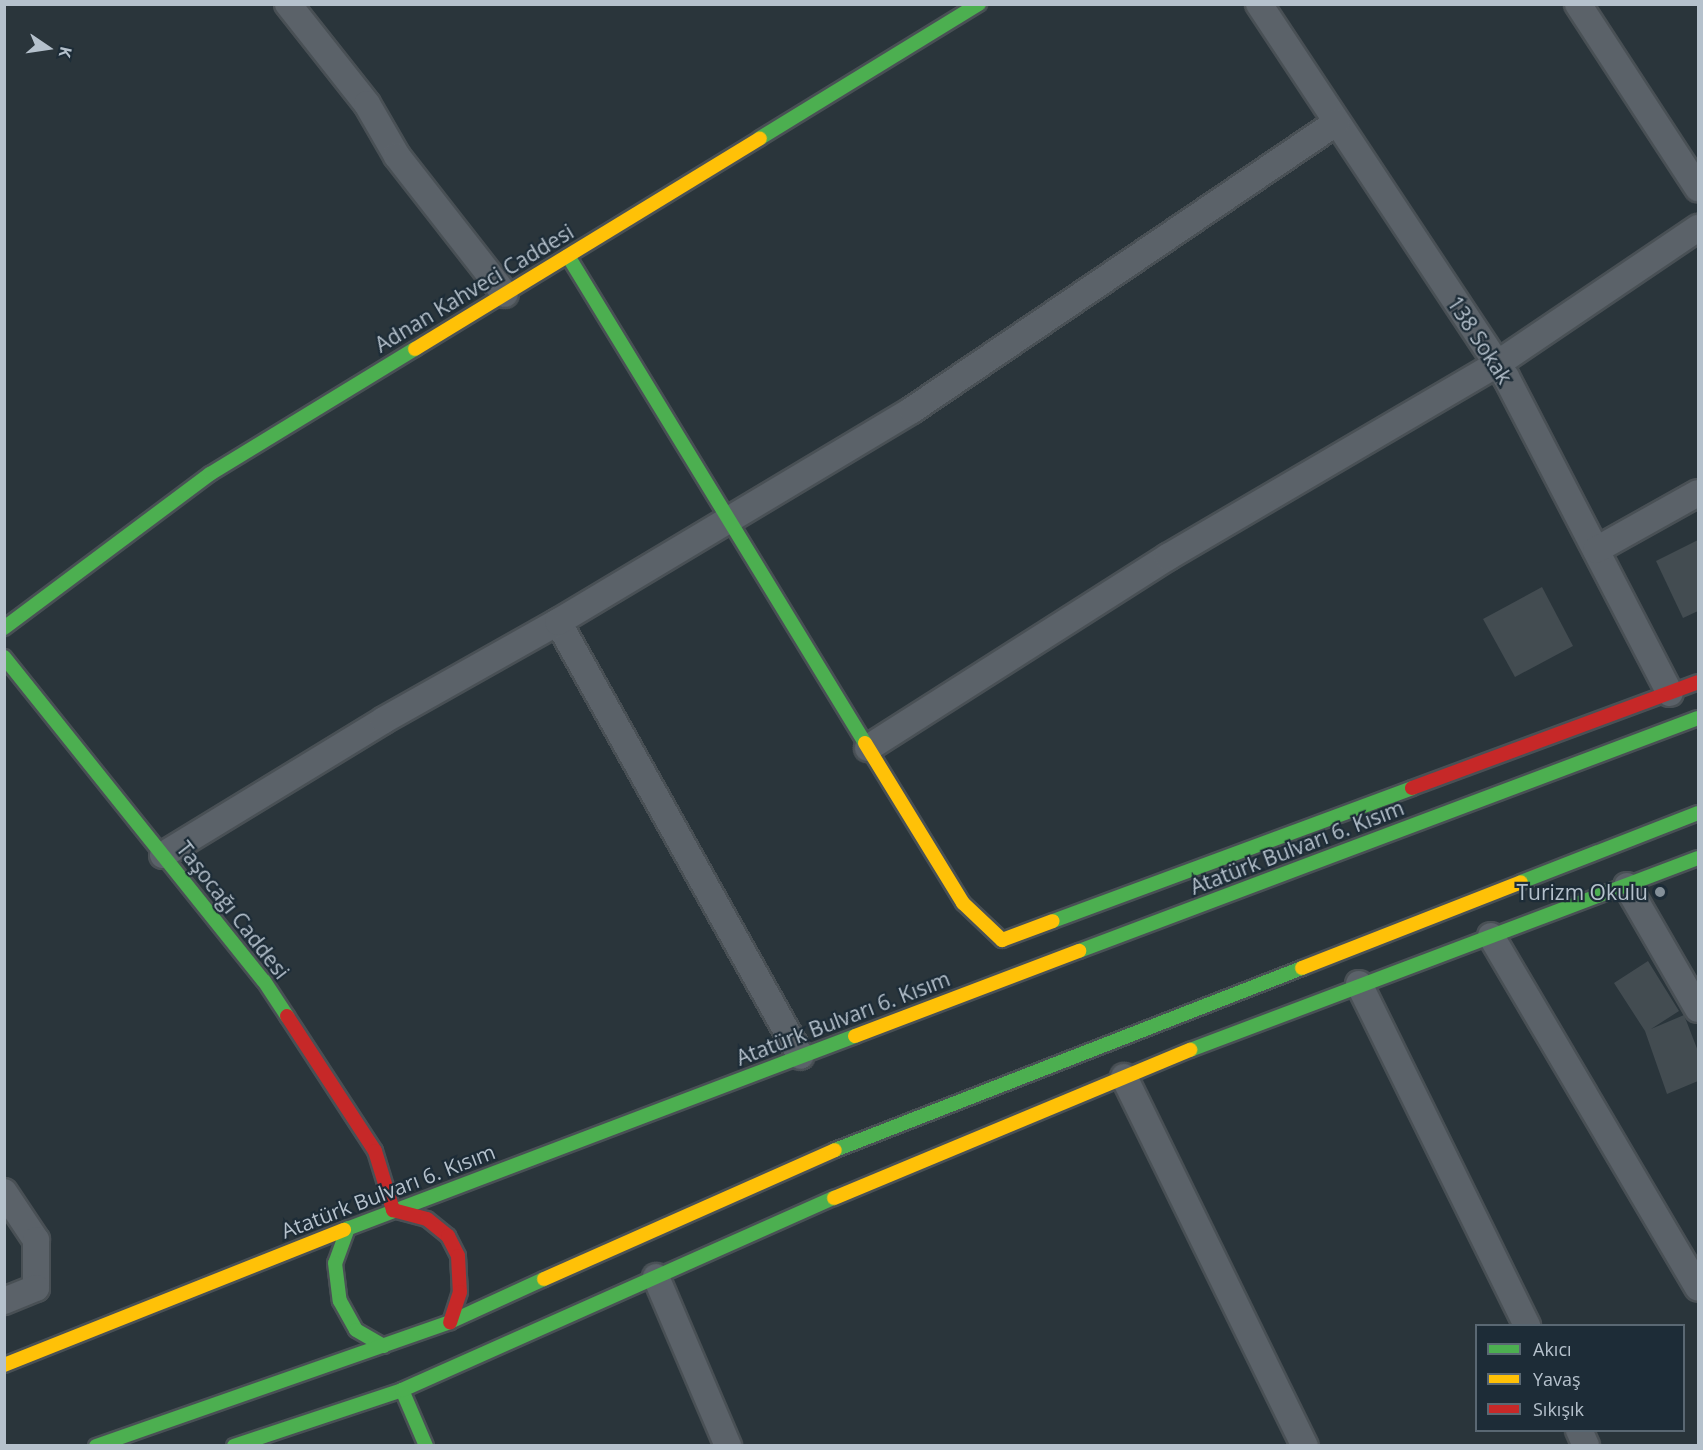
<!DOCTYPE html>
<html>
<head>
<meta charset="utf-8">
<style>
	body { margin:0 }
	#map { position:relative; width:1703px; height:1450px; overflow:hidden; background:#2a353b; font-family:"Open Sans",sans-serif }
	div>[style] { position:absolute }
	[style*='--x'] { left:calc(var(--x)*1px); top:calc(var(--y)*1px); width:calc(var(--w)*1px); rotate:calc(var(--a)*1deg) }
	.building>* { inset:0; background:#434c51 }
	.roads { filter:drop-shadow(2px 0 #495055) drop-shadow(-2px 0 #495055) drop-shadow(0 2px #495055) drop-shadow(0 -2px #495055) }
	.street>* { height:26px; margin:-13px; padding:0 13px; transform-origin:13px; border-radius:13px; background:#5b6269 }
	.fast>* { height:14px; margin:-7px; padding:0 7px; transform-origin:7px; border-radius:7px; background:#4caf50 }
	.slow>* { height:14px; margin:-7px; padding:0 7px; transform-origin:7px; border-radius:7px; background:#ffc107 }
	.jam>* { height:14px; margin:-7px; padding:0 7px; transform-origin:7px; border-radius:7px; background:#c62828 }
	.dots>* { width:16px; height:16px; translate:-50% -50%; box-sizing:border-box; border:3px solid #1d2c37; border-radius:50% }
	span { translate:-50% -50%; white-space:nowrap; text-align:center; line-height:1.15; -webkit-text-stroke:4.5px #1d2c37; paint-order:stroke }
	.street-label { font-size:21px; color:#b5c1cc }
	.poi-label { font-size:21px; color:#b5c1cc }
	.right { translate:-100% -50%; text-align:right }
	.frame { position:absolute; inset:0; border:6px solid #b5c1cc; pointer-events:none }
	.legend { position:absolute; left:1475px; top:1324px; width:210px; height:108px; box-sizing:border-box; background:#1d2c37; border:2px solid #5a6873; margin:0; padding:8px 10px; list-style:none; font-size:18px; color:#b5c1cc }
	.legend li { display:flex; align-items:center; gap:12px; height:30px }
	.legend b { width:30px; border:2px solid #5a6873 }
	.north { position:absolute; left:18px; top:18px; width:60px; height:60px; -webkit-text-stroke:4px #1d2c37; paint-order:stroke; rotate:103deg; font-size:16px; font-weight:700; line-height:24px; text-align:center; color:#b5c1cc }
	.north::after { content:''; display:block; margin:auto; width:21px; height:27px; background:#b5c1cc; clip-path:polygon(50% 0,100% 100%,50% 72%,0 100%) }
</style>
</head>
<body>
<div id="map">
	<div class="building">
		<i style="clip-path:polygon(1698px 540px,1698px 611px,1683px 618px,1656px 561px)"></i>
		<i style="clip-path:polygon(1542px 587px,1573px 646px,1515px 677px,1483px 619px)"></i>
		<i style="clip-path:polygon(1648px 961px,1679px 1011px,1651px 1029px,1684px 1015px,1698px 1051px,1698px 1081px,1667px 1094px,1645px 1031px,1614px 983px)"></i>
	</div>
	<div class="roads">
		<div class="street">
			<i style="--x:288;--y:4;--w:127;--a:51.7"></i>
			<i style="--x:367;--y:104;--w:60;--a:60"></i>
			<i style="--x:397;--y:156;--w:175;--a:52"></i>
			<i style="--x:1259;--y:4;--w:447;--a:56.5"></i>
			<i style="--x:1506;--y:377;--w:356;--a:62.6"></i>
			<i style="--x:1578;--y:4;--w:220;--a:56.9"></i>
			<i style="--x:1596;--y:550;--w:117;--a:-29.2"></i>
			<i style="--x:558;--y:622;--w:497;--a:60.8"></i>
			<i style="--x:868;--y:748;--w:356;--a:-32.5"></i>
			<i style="--x:1168;--y:557;--w:381;--a:-30.4"></i>
			<i style="--x:1497;--y:364;--w:243;--a:-34.1"></i>
			<i style="--x:163;--y:855;--w:259;--a:-31.4"></i>
			<i style="--x:384;--y:720;--w:200;--a:-29.4"></i>
			<i style="--x:558;--y:622;--w:413;--a:-30.9"></i>
			<i style="--x:912;--y:410;--w:513;--a:-34.12"></i>
			<i style="--x:1627;--y:886;--w:142;--a:60"></i>
			<i style="--x:1491;--y:936;--w:408;--a:59.5"></i>
			<i style="--x:1359;--y:984;--w:381;--a:63.8"></i>
			<i style="--x:1124;--y:1077;--w:411;--a:63.9"></i>
			<i style="--x:4;--y:1192;--w:58;--a:56.3"></i>
			<i style="--x:36;--y:1240;--w:48;--a:90"></i>
			<i style="--x:36;--y:1288;--w:35;--a:158"></i>
			<i style="--x:656;--y:1277;--w:184;--a:66.9"></i>
			<i style="--x:1579;--y:1430;--w:17;--a:66"></i>
		</div>
		<div class="fast">
			<i style="--x:760;--y:138;--w:257;--a:-31.5"></i>
			<i style="--x:568;--y:256;--w:570;--a:58.62"></i>
			<i style="--x:4;--y:628;--w:257;--a:-36.8"></i>
			<i style="--x:210;--y:474;--w:240;--a:-31.4"></i>
			<i style="--x:4;--y:657;--w:415;--a:51.3"></i>
			<i style="--x:264;--y:981;--w:42;--a:56.7"></i>
			<i style="--x:1521;--y:882;--w:190;--a:-21.3"></i>
			<i style="--x:1053;--y:921;--w:383;--a:-20.3"></i>
			<i style="--x:1079;--y:951;--w:661;--a:-20.63"></i>
			<i style="--x:1190;--y:1050;--w:543;--a:-20.7"></i>
			<i style="--x:835;--y:1150;--w:501;--a:-21.29"></i>
			<i style="--x:348;--y:1228;--w:37;--a:110"></i>
			<i style="--x:335;--y:1263;--w:38;--a:83"></i>
			<i style="--x:340;--y:1301;--w:33;--a:61"></i>
			<i style="--x:356;--y:1330;--w:32;--a:30"></i>
			<i style="--x:344;--y:1230;--w:547;--a:-20.79"></i>
			<i style="--x:402;--y:1390;--w:61;--a:66.8"></i>
			<i style="--x:96;--y:1446;--w:375;--a:-19.3"></i>
			<i style="--x:450;--y:1322;--w:103;--a:-24.6"></i>
			<i style="--x:234;--y:1446;--w:177;--a:-18.4"></i>
			<i style="--x:402;--y:1390;--w:473;--a:-24"></i>
		</div>
		<div class="slow">
			<i style="--x:415;--y:349;--w:404;--a:-31.4"></i>
			<i style="--x:865;--y:743;--w:188;--a:58.5"></i>
			<i style="--x:963;--y:903;--w:54;--a:43.5"></i>
			<i style="--x:1002;--y:940;--w:54;--a:-20.4"></i>
			<i style="--x:1302;--y:968;--w:235;--a:-21.4"></i>
			<i style="--x:855;--y:1036;--w:240;--a:-20.8"></i>
			<i style="--x:834;--y:1198;--w:386;--a:-22.6"></i>
			<i style="--x:544;--y:1279;--w:318;--a:-23.9"></i>
			<i style="--x:4;--y:1365;--w:366;--a:-21.7"></i>
		</div>
		<div class="jam">
			<i style="--x:1412;--y:788;--w:305;--a:-20.3"></i>
			<i style="--x:287;--y:1016;--w:161;--a:56.9"></i>
			<i style="--x:375;--y:1151;--w:62;--a:73"></i>
			<i style="--x:393;--y:1210;--w:35;--a:15"></i>
			<i style="--x:427;--y:1219;--w:27;--a:39"></i>
			<i style="--x:448;--y:1236;--w:22;--a:63"></i>
			<i style="--x:458;--y:1256;--w:36;--a:87"></i>
			<i style="--x:460;--y:1292;--w:32;--a:108"></i>
		</div>
	</div>
	<div class="dots">
		<i style="left:1660px;top:892px;background:#849099"></i>
	</div>
	<div class="street-label">
		<span style="left:474px;top:288px;rotate:-31deg">Adnan Kahveci Caddesi</span>
		<span style="left:1480px;top:340px;rotate:57deg">138 Sokak</span>
		<span style="left:1297px;top:847px;rotate:-21deg">Atatürk Bulvarı 6. Kısım</span>
		<span style="left:233px;top:910px;rotate:52deg">Taşocağı Caddesi</span>
		<span style="left:843px;top:1018px;rotate:-21deg">Atatürk Bulvarı 6. Kısım</span>
		<span style="left:388px;top:1191px;rotate:-21deg">Atatürk Bulvarı 6. Kısım</span>
	</div>
	<div class="poi-label">
		<span class="right" style="left:1648px;top:892px">Turizm Okulu</span>
	</div>
	<div class="frame"></div>
	<ul class="legend">
	<li><b style="height:8px;background:#4caf50"></b>Akıcı</li>
	<li><b style="height:8px;background:#ffc107"></b>Yavaş</li>
	<li><b style="height:8px;background:#c62828"></b>Sıkışık</li>
	</ul>
	<div class="north">K</div>
</div>
</body>
</html>
